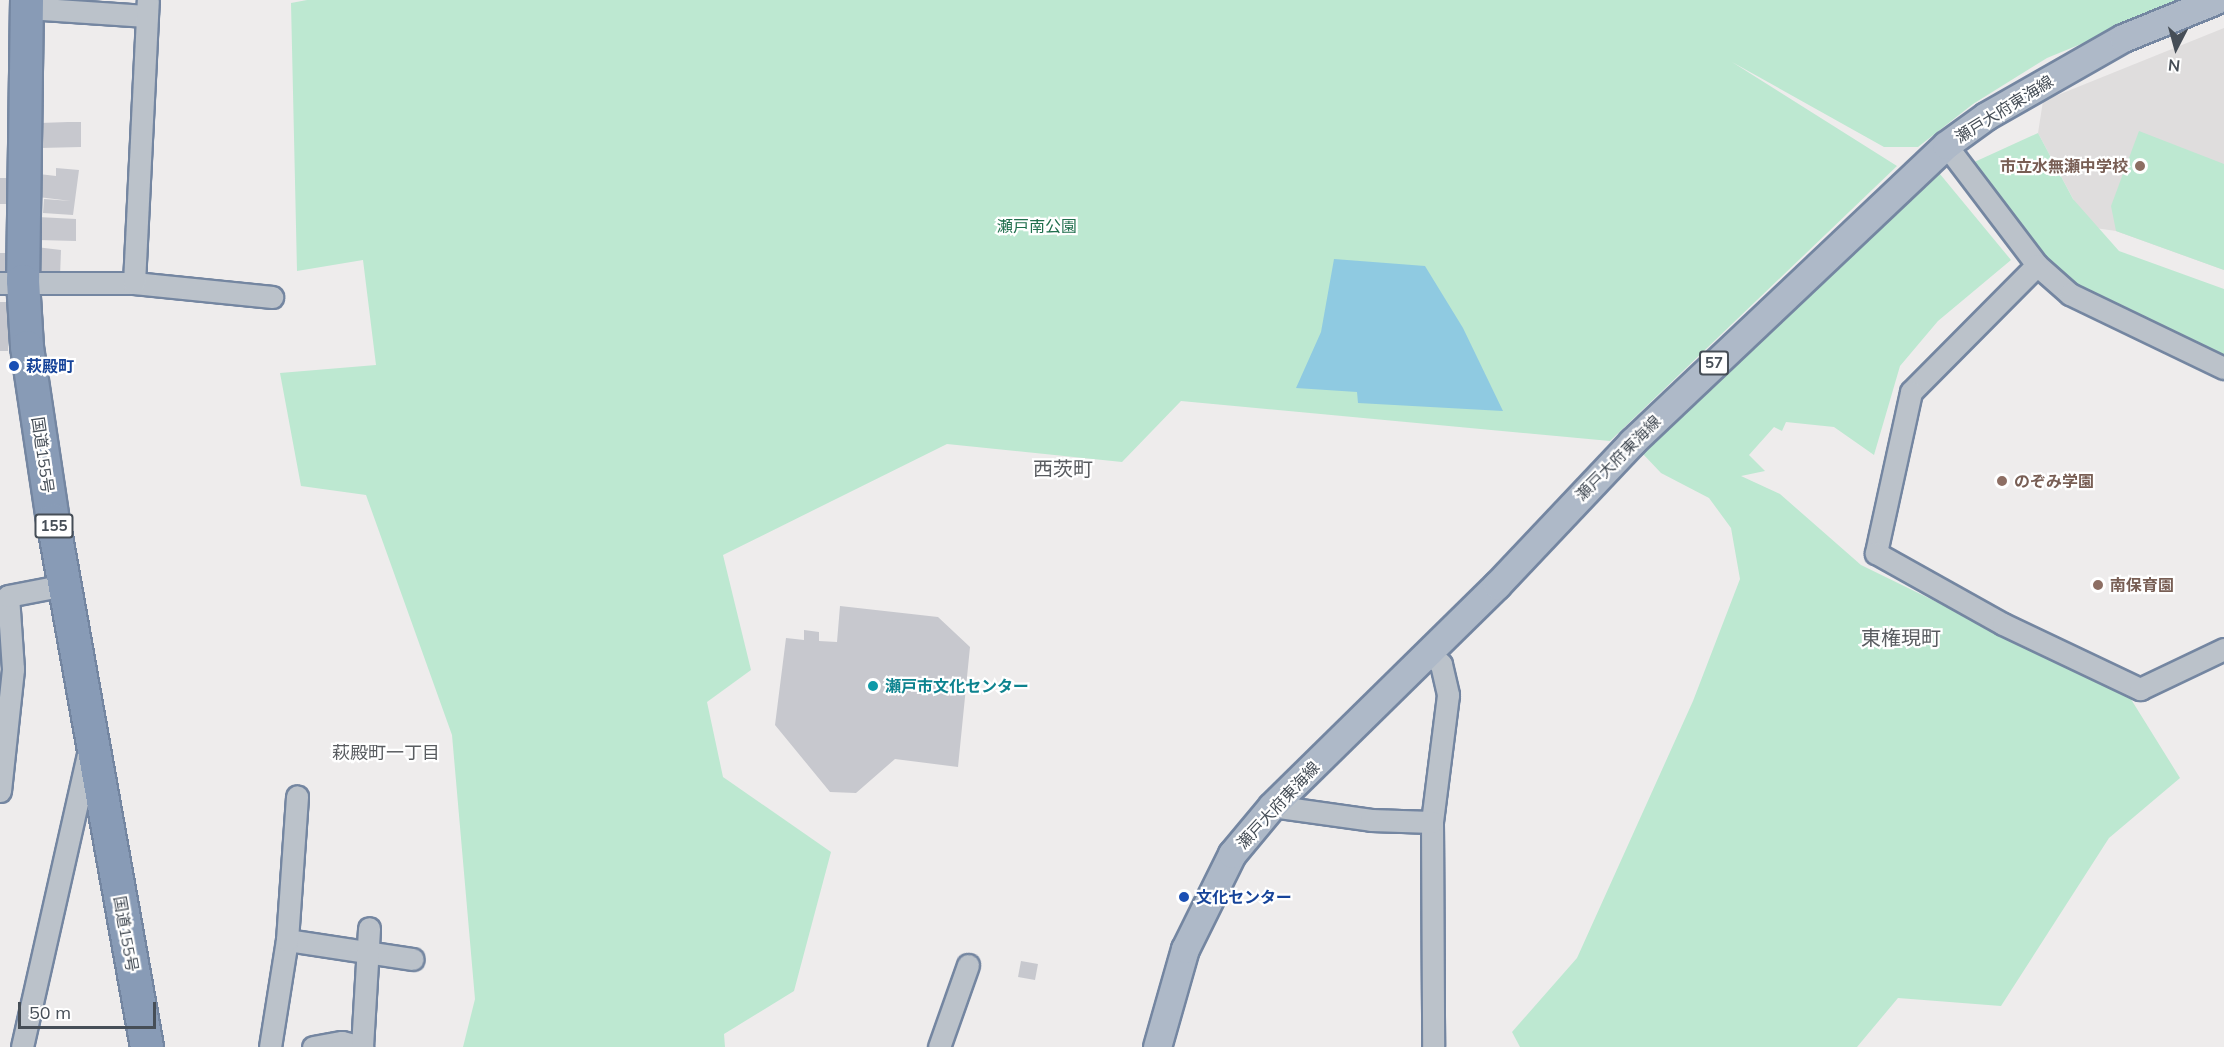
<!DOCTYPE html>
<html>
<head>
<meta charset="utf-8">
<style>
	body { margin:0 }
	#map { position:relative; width:2224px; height:1047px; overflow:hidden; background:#eeecec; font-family:Mulish,"Noto Sans JP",sans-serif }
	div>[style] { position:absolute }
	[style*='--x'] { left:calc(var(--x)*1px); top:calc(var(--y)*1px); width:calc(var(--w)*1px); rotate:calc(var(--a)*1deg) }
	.education>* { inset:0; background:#dfdddd }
	.green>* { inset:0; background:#bde8d1 }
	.water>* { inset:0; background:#8fcae1 }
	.building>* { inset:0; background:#c7c8ce }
	.roads { filter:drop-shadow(2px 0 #7486a1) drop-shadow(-2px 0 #7486a1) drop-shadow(0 2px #7486a1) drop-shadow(0 -2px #7486a1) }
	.minor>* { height:21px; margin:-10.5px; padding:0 10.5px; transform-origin:10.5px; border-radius:10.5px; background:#bbc2ca }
	.major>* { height:27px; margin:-13.5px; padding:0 13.5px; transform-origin:13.5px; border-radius:13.5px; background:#aeb9c8 }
	.highway>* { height:32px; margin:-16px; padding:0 16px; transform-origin:16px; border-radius:16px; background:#889bb6 }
	.dots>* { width:16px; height:16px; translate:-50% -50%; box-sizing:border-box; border:3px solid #fff; border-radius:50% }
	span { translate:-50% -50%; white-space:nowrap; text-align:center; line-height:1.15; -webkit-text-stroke:4.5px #fff; paint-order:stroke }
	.shield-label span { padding:2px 4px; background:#fff; border:2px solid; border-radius:4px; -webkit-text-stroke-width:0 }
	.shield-label { font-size:15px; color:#464e57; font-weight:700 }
	.street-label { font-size:16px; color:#464e57 }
	.education-label { font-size:16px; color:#785e54; font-weight:700 }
	.right { translate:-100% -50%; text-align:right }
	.left { translate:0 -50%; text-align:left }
	.park-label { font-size:16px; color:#206f4d }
	.transit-label { font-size:16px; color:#164399; font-weight:700 }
	.culture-label { font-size:16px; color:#0d838f; font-weight:700 }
	.neighbourhood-label { font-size:18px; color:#595c60 }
	.quarter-label { font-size:20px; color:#595c60 }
	.north { position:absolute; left:2146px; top:18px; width:60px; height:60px; -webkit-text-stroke:4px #fff; paint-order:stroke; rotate:186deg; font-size:16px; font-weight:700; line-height:24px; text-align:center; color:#464e57 }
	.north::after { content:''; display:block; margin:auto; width:21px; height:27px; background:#464e57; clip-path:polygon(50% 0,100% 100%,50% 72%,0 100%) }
	.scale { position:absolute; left:18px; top:1002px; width:138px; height:27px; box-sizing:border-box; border:3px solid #464e57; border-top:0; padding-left:8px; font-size:18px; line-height:21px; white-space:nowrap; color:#464e57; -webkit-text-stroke:4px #fff; paint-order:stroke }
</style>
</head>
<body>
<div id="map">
	<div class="education">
		<i style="clip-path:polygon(2224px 28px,2224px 270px,2116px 231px,2088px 227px,2038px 133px,2043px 101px)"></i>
	</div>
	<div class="green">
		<i style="clip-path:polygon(307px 0,2188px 0,2047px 58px,1973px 104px,1918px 147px,1884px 147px,1732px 62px,1897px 166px,1610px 441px,1181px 401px,1122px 462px,947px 444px,723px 555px,751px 670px,707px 702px,723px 777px,831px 852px,794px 991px,724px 1034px,725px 1047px,463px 1047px,475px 999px,452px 735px,366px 495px,301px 486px,280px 373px,376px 365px,363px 260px,297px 271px,291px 3px)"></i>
		<i style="clip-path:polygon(2139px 131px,2224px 164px,2224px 270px,2116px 231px,2111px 206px)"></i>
		<i style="clip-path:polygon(2038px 133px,2073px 199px,2119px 251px,2224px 289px,2224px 362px,2051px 277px,1970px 164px)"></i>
		<i style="clip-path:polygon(1935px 168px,2011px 260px,1938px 321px,1900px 366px,1874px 455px,1834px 427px,1786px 422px,1782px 431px,1774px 427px,1749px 455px,1765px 471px,1741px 476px,1780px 494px,1861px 565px,2129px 696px,2180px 778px,2109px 838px,2001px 1006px,1898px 998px,1857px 1047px,1520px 1047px,1512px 1032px,1577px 958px,1693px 701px,1740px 579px,1731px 528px,1709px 498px,1661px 473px,1643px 454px)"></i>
	</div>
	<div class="water">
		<i style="clip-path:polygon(1334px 259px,1425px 266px,1463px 328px,1503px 411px,1358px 403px,1357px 392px,1296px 388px,1321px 332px)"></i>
	</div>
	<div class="building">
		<i style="clip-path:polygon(68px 122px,81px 122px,81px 147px,40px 148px,40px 123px)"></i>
		<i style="clip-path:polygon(56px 168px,79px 170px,73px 215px,43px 213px,44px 199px,71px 201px,38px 197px,39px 174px,56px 176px)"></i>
		<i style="clip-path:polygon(0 178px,10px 178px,11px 204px,0 204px)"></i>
		<i style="clip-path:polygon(38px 217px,76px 219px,76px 241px,38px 240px)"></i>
		<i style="clip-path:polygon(36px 247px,61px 250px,60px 277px,35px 271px)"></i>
		<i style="clip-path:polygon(0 253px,10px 253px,9px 278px,0 277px)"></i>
		<i style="clip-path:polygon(0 302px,8px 302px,8px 351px,0 351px)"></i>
		<i style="clip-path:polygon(840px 606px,938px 617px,970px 647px,958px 767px,895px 759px,856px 793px,830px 792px,775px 725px,786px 638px,804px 640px,804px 630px,819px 632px,819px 641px,837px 642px)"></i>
		<i style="clip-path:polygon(1021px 961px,1038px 964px,1035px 980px,1018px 977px)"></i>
	</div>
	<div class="roads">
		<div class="minor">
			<i style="--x:27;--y:8;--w:120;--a:3.8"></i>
			<i style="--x:1946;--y:145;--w:151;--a:52.8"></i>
			<i style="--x:2037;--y:265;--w:44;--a:41.3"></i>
			<i style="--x:2070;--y:294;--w:171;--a:25.7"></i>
			<i style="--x:2037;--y:265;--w:179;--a:134.8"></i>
			<i style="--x:1911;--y:392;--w:165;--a:102.3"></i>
			<i style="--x:1876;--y:553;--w:145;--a:29.2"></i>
			<i style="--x:2003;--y:624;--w:152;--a:25.4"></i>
			<i style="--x:2140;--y:689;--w:93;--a:-25.5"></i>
			<i style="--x:0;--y:283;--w:134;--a:0"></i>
			<i style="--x:134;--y:283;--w:139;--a:5.8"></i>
			<i style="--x:134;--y:283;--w:283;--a:-87.2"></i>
			<i style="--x:1428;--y:653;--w:17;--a:40"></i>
			<i style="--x:1441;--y:664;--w:32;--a:77"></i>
			<i style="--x:1448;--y:695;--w:128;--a:97.2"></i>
			<i style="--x:1432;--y:822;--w:225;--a:89.7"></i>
			<i style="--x:0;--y:791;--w:123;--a:-83.9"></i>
			<i style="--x:13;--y:669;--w:73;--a:-93.9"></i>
			<i style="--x:8;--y:596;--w:58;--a:-10.9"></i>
			<i style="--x:1272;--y:806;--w:100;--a:8"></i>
			<i style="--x:1371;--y:820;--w:61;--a:1.9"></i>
			<i style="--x:287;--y:940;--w:127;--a:8.6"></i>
			<i style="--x:22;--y:1047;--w:305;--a:-77.3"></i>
			<i style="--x:270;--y:1047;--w:108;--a:-81"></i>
			<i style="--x:287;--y:940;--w:144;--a:-86"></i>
			<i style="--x:313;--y:1047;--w:29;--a:-10"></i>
			<i style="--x:342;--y:1042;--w:21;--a:14"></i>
			<i style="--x:362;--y:1047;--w:119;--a:-86.6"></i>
			<i style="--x:939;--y:1047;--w:87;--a:-70.5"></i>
		</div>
		<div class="major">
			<i style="--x:1157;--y:1047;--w:102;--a:-74.1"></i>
			<i style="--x:1185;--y:949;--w:106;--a:-63.7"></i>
			<i style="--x:1232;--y:854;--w:62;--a:-50.2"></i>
			<i style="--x:1272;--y:806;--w:315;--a:-44.5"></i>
			<i style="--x:1497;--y:585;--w:197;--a:-46.6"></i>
			<i style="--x:1632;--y:442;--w:432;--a:-43.4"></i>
			<i style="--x:1946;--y:145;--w:49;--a:-35.9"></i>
			<i style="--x:1986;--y:116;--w:158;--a:-29.7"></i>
			<i style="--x:2123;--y:38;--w:100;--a:-22.2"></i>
		</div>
		<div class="highway">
			<i style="--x:27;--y:0;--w:281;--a:90.8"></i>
			<i style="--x:23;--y:281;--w:66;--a:86.5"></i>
			<i style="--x:27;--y:347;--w:175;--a:81.5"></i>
			<i style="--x:53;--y:520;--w:535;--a:79.89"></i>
		</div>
	</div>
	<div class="dots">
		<i style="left:2140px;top:166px;background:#8d6e63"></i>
		<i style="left:14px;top:366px;background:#1a4fb4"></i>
		<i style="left:2002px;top:481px;background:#8d6e63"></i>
		<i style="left:2098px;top:585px;background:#8d6e63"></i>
		<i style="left:873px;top:686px;background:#0f9aa8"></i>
		<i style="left:1184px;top:897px;background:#1a4fb4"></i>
	</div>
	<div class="shield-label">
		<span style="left:1714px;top:363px">57</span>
		<span style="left:54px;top:526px">155</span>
	</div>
	<div class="street-label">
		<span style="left:2004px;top:109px;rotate:-32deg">瀬戸大府東海線</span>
		<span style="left:43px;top:455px;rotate:82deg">国道155号</span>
		<span style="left:1618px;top:458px;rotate:-45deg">瀬戸大府東海線</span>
		<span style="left:1278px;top:805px;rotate:-47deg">瀬戸大府東海線</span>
		<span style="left:126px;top:934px;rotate:80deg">国道155号</span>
	</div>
	<div class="education-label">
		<span class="right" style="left:2128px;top:166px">市立水無瀬中学校</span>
		<span class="left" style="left:2014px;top:481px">のぞみ学園</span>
		<span class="left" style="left:2110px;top:585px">南保育園</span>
	</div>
	<div class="park-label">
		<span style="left:1037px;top:226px">瀬戸南公園</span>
	</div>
	<div class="transit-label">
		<span class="left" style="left:26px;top:366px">萩殿町</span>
		<span class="left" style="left:1196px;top:897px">文化センター</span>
	</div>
	<div class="culture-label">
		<span class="left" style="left:885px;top:686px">瀬戸市文化センター</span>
	</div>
	<div class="neighbourhood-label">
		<span style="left:386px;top:753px">萩殿町一丁目</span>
	</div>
	<div class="quarter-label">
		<span style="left:1063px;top:468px">西茨町</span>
		<span style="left:1901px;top:637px">東権現町</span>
	</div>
	<div class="north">N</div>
	<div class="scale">50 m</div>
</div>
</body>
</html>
